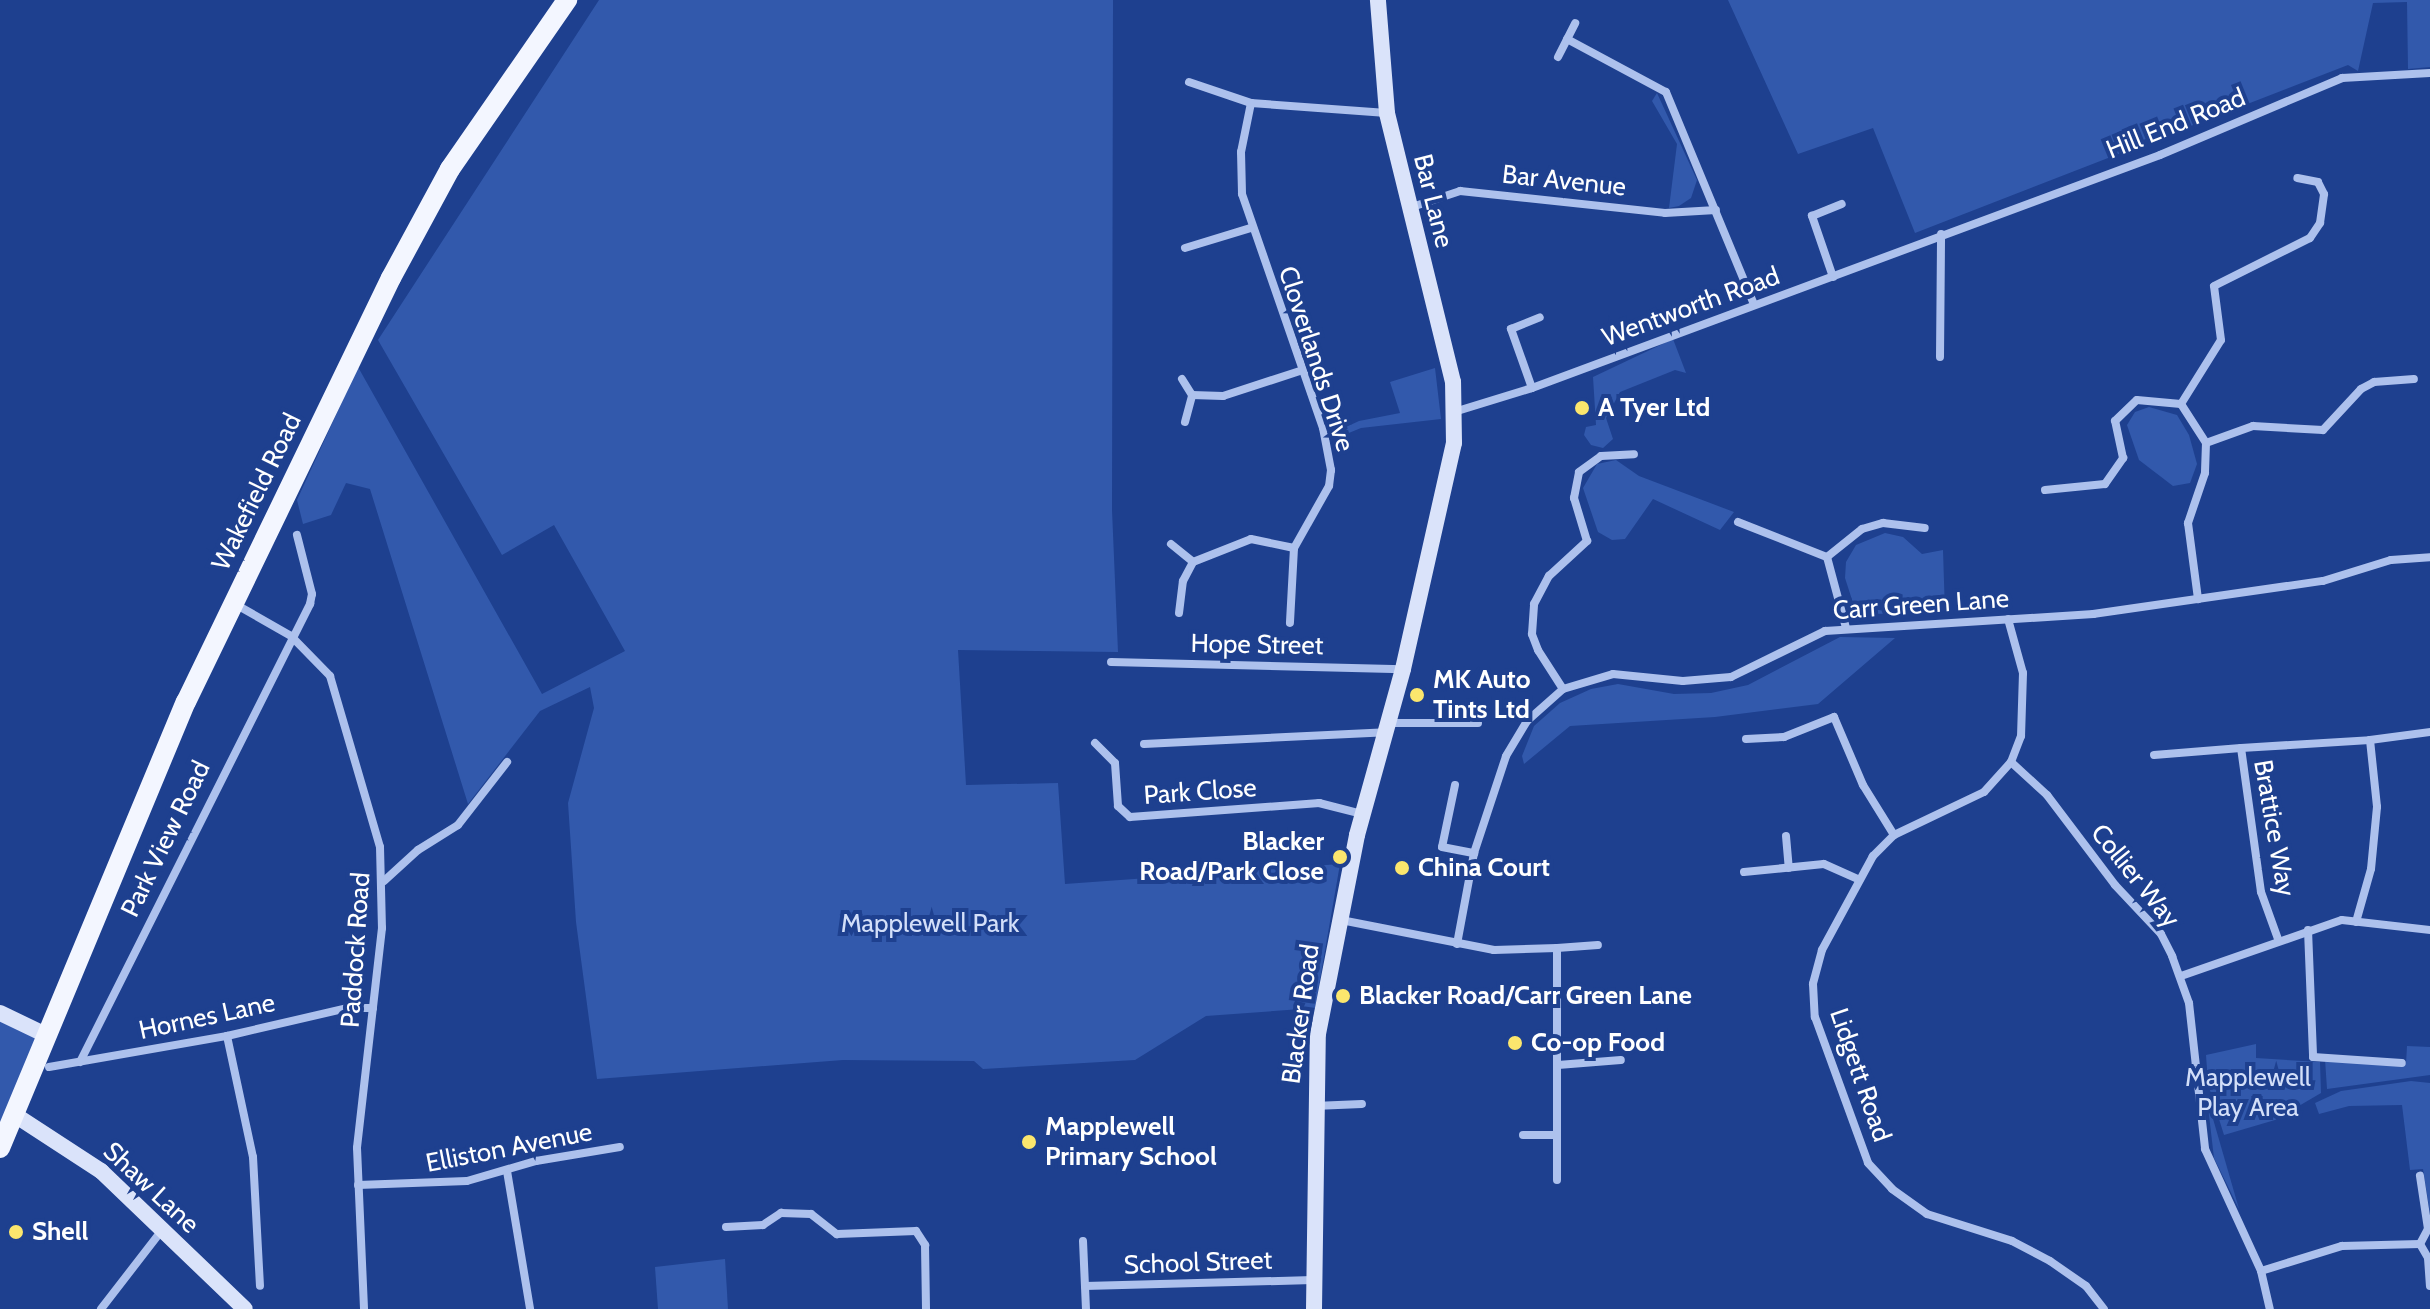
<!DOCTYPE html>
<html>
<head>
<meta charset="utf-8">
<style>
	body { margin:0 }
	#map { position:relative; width:2430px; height:1309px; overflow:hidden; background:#1e408f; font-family:Cabin,sans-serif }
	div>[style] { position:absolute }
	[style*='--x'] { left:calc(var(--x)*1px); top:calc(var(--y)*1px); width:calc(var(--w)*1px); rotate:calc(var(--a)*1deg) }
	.green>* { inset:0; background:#3259ac }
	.street>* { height:8px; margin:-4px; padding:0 4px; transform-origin:4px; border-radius:4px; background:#adc1ed }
	.secondary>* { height:16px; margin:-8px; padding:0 8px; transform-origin:8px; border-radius:8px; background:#dae3fa }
	.primary>* { height:20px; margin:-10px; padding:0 10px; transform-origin:10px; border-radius:10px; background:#f3f6ff }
	.dots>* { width:22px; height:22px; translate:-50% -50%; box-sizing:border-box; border:4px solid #1e408f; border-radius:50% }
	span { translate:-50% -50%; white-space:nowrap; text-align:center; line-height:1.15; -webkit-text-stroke:8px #1e408f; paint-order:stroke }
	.street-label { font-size:26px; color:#fff }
	.poi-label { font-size:26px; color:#fff; font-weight:700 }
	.left { translate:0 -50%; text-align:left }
	.right { translate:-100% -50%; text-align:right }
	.park-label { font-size:26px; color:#d3dff9 }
</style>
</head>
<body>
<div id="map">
	<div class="green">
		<i style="clip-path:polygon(599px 0,1113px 0,1112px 510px,1118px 652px,958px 650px,966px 785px,1058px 783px,1065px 884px,1340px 864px,1315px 1008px,1206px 1016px,1135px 1060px,983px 1069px,974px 1061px,843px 1060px,597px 1079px,576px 922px,568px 803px,594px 708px,590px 687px,540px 711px,468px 804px,370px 489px,346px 483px,331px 515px,303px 524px,297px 500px,358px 367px,542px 694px,625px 651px,554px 525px,502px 555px,378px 340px)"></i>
		<i style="clip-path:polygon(1728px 0,2430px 0,2430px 67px,2408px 69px,2407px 2px,2373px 3px,2358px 71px,2348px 65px,1915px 233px,1873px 128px,1798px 154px)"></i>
		<i style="clip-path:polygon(1657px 93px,1697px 180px,1691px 198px,1679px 206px,1669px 208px,1677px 144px,1652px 101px)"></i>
		<i style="clip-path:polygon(1673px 339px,1686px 373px,1675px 370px,1620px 392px,1606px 418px,1613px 439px,1603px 448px,1591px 445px,1584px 435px,1586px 427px,1596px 425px,1593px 377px)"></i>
		<i style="clip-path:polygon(1435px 368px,1441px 419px,1361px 428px,1334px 439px,1333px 433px,1359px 421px,1400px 413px,1390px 382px)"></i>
		<i style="clip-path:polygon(2149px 407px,2177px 415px,2189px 435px,2197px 464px,2190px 483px,2173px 486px,2139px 460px,2127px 425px,2135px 412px)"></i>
		<i style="clip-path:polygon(1616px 460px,1639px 476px,1734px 512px,1720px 530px,1653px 499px,1625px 539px,1612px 540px,1598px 532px,1583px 488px,1597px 464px)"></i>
		<i style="clip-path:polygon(1885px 533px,1903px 537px,1922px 554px,1943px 550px,1945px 613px,1864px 614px,1855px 609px,1845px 578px,1846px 562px,1856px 545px)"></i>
		<i style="clip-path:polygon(1840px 637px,1895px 638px,1818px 704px,1715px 717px,1570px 726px,1524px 764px,1522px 756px,1534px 726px,1560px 703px,1591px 689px,1618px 684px,1674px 694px,1711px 693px,1748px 685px)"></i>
		<i style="clip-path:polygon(0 1013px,48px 1036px,0 1148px)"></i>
		<i style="clip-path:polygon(2256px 1044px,2256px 1058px,2320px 1062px,2321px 1093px,2275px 1120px,2224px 1135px,2208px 1084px,2206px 1055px)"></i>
		<i style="clip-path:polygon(2407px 1046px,2430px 1047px,2430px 1075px,2327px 1089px,2325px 1059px,2406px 1064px)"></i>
		<i style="clip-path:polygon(2411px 1081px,2430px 1083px,2430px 1213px,2423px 1169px,2410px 1170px,2402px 1105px,2349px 1106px,2319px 1114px,2315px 1103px,2341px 1091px)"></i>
		<i style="clip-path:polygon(2207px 1098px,2239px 1209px,2214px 1158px)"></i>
		<i style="clip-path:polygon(725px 1259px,728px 1309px,658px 1309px,655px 1267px)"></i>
	</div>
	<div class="street">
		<i style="--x:1567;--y:39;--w:112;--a:28.2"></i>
		<i style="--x:1666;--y:92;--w:230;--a:67.5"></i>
		<i style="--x:1558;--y:57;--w:38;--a:-63"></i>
		<i style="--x:1189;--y:82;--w:65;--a:18.7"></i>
		<i style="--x:1251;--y:103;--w:136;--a:4.2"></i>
		<i style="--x:1251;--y:103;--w:50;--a:101.5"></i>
		<i style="--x:1241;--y:152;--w:42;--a:88.6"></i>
		<i style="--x:1242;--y:194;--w:248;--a:70.9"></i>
		<i style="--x:1323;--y:428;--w:43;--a:79.2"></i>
		<i style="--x:1331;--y:470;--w:16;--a:97"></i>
		<i style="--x:1329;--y:486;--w:71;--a:119.4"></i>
		<i style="--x:1294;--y:548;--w:75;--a:93.1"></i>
		<i style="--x:1409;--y:208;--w:54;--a:-18.4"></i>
		<i style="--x:1460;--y:191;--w:206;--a:6.1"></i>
		<i style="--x:1665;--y:213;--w:51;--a:-3.4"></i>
		<i style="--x:1185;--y:248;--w:69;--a:-16.9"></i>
		<i style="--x:1833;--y:277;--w:65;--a:-109"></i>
		<i style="--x:1812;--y:216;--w:32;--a:-22"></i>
		<i style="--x:1940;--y:357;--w:123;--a:-89.5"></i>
		<i style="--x:1182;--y:379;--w:19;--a:58"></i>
		<i style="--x:1532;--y:388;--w:63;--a:-109.6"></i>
		<i style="--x:1511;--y:329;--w:31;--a:-22"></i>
		<i style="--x:2181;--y:404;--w:75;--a:-58"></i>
		<i style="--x:2221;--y:340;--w:54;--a:-97.4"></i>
		<i style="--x:2214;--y:286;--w:107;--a:-26.6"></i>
		<i style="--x:2310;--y:238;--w:18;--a:-56"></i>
		<i style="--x:2320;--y:223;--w:29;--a:-82"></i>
		<i style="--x:2324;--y:194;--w:13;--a:-117"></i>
		<i style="--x:2318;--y:182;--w:21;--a:-169"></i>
		<i style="--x:1454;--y:412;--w:82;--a:-17.1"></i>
		<i style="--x:1532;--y:388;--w:670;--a:-20.36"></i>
		<i style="--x:2160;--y:155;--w:198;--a:-22.9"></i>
		<i style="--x:2342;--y:78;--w:88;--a:-3.3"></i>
		<i style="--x:1185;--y:422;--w:28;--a:-75"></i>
		<i style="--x:1192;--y:395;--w:31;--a:2"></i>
		<i style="--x:1223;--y:396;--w:84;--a:-18"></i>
		<i style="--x:2206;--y:443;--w:50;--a:-19.9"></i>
		<i style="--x:2253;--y:426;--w:70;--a:3.3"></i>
		<i style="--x:2323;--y:430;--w:56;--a:-47.2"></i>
		<i style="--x:2361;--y:389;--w:15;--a:-28"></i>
		<i style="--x:2374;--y:382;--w:40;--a:-4.3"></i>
		<i style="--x:2045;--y:490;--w:60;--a:-5.7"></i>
		<i style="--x:2105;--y:484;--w:32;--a:-55"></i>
		<i style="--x:2123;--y:458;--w:38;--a:-102"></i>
		<i style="--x:2115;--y:421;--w:30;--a:-44"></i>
		<i style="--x:2137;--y:400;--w:44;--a:5.2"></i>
		<i style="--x:2181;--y:404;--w:46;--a:57.3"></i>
		<i style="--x:2206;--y:443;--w:30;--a:92"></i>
		<i style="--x:2205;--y:473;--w:53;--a:108.8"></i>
		<i style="--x:2188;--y:523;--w:77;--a:82.5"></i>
		<i style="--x:1738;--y:522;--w:96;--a:21.5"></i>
		<i style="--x:1827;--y:557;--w:73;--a:75"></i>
		<i style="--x:1171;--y:544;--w:28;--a:39"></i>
		<i style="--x:1193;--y:562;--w:62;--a:-21.6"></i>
		<i style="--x:1251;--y:539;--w:44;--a:11.8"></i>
		<i style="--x:1827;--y:557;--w:45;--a:-38.7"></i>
		<i style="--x:1862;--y:529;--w:22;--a:-16"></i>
		<i style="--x:1883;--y:523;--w:42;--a:6.8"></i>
		<i style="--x:235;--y:604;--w:64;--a:29.7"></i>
		<i style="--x:291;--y:636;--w:56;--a:45.7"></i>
		<i style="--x:330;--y:676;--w:178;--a:73.7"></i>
		<i style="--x:380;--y:847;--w:81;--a:88.6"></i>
		<i style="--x:382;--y:928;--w:221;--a:96.5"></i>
		<i style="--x:357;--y:1148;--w:161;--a:87.5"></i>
		<i style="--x:1179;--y:613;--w:32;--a:-83"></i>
		<i style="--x:1183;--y:581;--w:21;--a:-62"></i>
		<i style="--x:2008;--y:619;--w:56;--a:74.5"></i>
		<i style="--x:2023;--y:673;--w:63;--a:91.8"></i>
		<i style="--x:2021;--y:736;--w:28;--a:111"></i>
		<i style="--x:2011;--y:762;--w:40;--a:132"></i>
		<i style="--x:1984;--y:792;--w:100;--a:154.5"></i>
		<i style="--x:1894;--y:835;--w:30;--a:135"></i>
		<i style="--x:1873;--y:856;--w:107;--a:118.5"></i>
		<i style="--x:1822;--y:950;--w:35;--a:105"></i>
		<i style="--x:1813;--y:984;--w:33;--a:87"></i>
		<i style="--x:1815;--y:1017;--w:155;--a:70"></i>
		<i style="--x:1868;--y:1163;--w:35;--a:47"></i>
		<i style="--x:1892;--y:1189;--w:43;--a:35.5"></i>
		<i style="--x:1927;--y:1214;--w:89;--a:17.6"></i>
		<i style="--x:2012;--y:1241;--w:43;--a:27.8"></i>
		<i style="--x:2050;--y:1261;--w:44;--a:34.8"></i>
		<i style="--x:2086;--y:1286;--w:29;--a:52"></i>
		<i style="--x:1111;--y:662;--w:292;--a:1.4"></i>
		<i style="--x:1563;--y:689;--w:46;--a:-122.7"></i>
		<i style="--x:1538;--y:650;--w:17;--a:-111"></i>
		<i style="--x:1532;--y:634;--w:30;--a:-86"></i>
		<i style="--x:1534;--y:604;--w:32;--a:-62"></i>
		<i style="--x:1549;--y:576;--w:52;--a:-42.6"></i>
		<i style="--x:1587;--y:541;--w:45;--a:-106.8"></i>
		<i style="--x:1574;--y:498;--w:26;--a:-79"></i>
		<i style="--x:1579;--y:472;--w:27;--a:-36"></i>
		<i style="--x:1601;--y:456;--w:33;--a:-3"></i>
		<i style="--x:1390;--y:723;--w:88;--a:0"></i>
		<i style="--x:1746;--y:739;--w:38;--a:-3"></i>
		<i style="--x:1784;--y:737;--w:54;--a:-21.8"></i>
		<i style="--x:1834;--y:717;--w:74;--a:66.9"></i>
		<i style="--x:1863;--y:785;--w:59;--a:58.2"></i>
		<i style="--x:2370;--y:740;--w:61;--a:-7.6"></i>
		<i style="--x:1095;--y:743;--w:28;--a:45"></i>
		<i style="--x:1115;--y:763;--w:43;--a:86"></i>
		<i style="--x:1118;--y:806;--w:16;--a:43"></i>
		<i style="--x:1130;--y:817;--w:190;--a:-4.2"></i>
		<i style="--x:1319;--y:803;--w:44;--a:14.3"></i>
		<i style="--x:1144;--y:744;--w:242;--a:-2.8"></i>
		<i style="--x:2154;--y:755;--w:87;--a:-4.6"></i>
		<i style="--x:2011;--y:762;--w:49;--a:42.5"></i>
		<i style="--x:2047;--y:795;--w:113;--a:52.9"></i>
		<i style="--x:2115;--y:885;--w:67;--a:46.8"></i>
		<i style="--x:2161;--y:934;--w:25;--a:63"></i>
		<i style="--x:2172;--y:956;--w:50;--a:70.1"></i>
		<i style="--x:2189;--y:1003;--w:147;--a:83.7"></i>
		<i style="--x:2205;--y:1149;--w:134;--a:65.3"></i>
		<i style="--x:2261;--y:1271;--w:39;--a:77"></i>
		<i style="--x:1455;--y:785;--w:63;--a:101.8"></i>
		<i style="--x:1442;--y:847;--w:33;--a:11"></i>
		<i style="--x:1786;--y:836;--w:32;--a:85"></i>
		<i style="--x:1744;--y:872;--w:80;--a:-5.7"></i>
		<i style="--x:1824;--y:864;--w:36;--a:24"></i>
		<i style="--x:384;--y:881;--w:46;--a:-42.4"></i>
		<i style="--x:418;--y:850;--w:47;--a:-32"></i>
		<i style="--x:458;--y:825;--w:80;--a:-52.1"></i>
		<i style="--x:1341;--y:920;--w:156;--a:11.1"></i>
		<i style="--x:1494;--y:950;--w:63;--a:-1.8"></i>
		<i style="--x:1557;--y:948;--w:232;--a:90"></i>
		<i style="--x:2308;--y:930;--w:127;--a:87.7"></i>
		<i style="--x:2313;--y:1057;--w:89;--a:3.9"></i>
		<i style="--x:2278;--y:939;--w:50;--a:-109.9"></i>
		<i style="--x:2261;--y:892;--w:145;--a:-97.9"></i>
		<i style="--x:2241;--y:748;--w:129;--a:-3.5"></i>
		<i style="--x:2370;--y:740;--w:67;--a:84"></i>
		<i style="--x:2377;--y:807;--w:62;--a:95.5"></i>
		<i style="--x:2371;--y:869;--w:55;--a:105.8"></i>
		<i style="--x:1457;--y:944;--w:93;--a:-79.4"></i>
		<i style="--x:1474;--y:853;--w:102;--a:-71.7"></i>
		<i style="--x:1506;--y:756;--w:41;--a:-59"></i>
		<i style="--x:1527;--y:721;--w:48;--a:-41.6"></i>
		<i style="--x:1563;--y:689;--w:52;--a:-16.7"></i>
		<i style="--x:1613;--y:674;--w:70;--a:5.7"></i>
		<i style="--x:1683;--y:681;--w:48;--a:-4.8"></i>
		<i style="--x:1731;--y:677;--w:105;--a:-26.1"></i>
		<i style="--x:1825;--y:631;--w:269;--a:-3.6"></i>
		<i style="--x:2093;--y:614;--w:232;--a:-8.2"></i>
		<i style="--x:2323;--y:581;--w:71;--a:-17.2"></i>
		<i style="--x:2391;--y:560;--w:39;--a:-4"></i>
		<i style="--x:1557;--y:948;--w:41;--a:-4.2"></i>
		<i style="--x:2181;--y:976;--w:170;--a:-19.2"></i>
		<i style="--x:2342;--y:920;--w:89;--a:6.5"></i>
		<i style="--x:227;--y:1036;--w:124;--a:77.9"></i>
		<i style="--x:253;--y:1157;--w:129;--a:86.9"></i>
		<i style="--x:80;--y:1062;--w:513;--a:-63.33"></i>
		<i style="--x:310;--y:604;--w:10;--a:-79"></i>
		<i style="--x:312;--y:594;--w:61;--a:-104.3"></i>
		<i style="--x:1558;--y:1065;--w:63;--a:-4.5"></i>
		<i style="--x:49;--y:1067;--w:181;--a:-9.9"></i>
		<i style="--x:227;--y:1036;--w:123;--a:-13.1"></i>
		<i style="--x:347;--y:1008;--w:26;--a:0"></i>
		<i style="--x:1314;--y:1106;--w:48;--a:-2.4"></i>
		<i style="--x:1523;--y:1135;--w:34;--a:0"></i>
		<i style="--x:507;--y:1171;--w:140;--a:80.5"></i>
		<i style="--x:358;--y:1185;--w:109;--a:-2.1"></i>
		<i style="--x:467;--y:1181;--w:72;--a:-16.2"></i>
		<i style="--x:536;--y:1161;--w:85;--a:-9.5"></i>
		<i style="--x:726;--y:1227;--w:37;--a:-3"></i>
		<i style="--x:763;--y:1225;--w:22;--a:-34"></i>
		<i style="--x:781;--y:1213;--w:30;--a:2"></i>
		<i style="--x:811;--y:1214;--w:33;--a:38"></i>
		<i style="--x:837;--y:1234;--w:79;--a:-2.2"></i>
		<i style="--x:916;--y:1231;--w:17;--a:57"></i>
		<i style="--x:925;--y:1245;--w:64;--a:89.1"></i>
		<i style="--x:1083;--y:1241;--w:68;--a:87.5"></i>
		<i style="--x:2420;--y:1244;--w:17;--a:-62"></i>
		<i style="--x:2428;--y:1229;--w:54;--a:-98.6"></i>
		<i style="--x:2261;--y:1271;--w:85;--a:-17.2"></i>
		<i style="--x:2342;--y:1246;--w:78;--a:-1.5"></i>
		<i style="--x:2420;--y:1244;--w:16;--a:60"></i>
		<i style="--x:2428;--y:1258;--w:28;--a:86"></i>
		<i style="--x:1085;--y:1286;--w:228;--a:-1.5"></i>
		<i style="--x:101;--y:1309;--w:100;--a:-52.3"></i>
	</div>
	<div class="secondary">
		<i style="--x:0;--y:1013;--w:53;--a:25.6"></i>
		<i style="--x:15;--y:1115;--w:103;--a:33.1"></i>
		<i style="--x:101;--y:1171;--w:199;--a:43.8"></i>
		<i style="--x:1314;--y:1309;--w:275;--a:-89.2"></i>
		<i style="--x:1318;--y:1034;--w:203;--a:-78.9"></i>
		<i style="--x:1357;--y:835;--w:172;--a:-74.5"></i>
		<i style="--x:1403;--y:669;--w:232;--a:-77.3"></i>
		<i style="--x:1454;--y:443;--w:61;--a:-90.9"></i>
		<i style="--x:1453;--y:382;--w:277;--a:-103.8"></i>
		<i style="--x:1387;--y:113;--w:113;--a:-94.6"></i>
	</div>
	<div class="primary">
		<i style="--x:0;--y:1148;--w:483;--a:-67.4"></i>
		<i style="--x:186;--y:702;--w:471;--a:-64.2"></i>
		<i style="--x:391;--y:278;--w:124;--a:-61.6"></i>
		<i style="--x:450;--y:169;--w:206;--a:-55.3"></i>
	</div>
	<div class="dots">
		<i style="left:1582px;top:408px;background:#fbe66d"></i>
		<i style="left:1417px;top:695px;background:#fbe66d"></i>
		<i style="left:1340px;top:857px;background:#fbe66d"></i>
		<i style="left:1402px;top:868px;background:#fbe66d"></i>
		<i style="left:1343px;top:996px;background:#fbe66d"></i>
		<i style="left:1515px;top:1043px;background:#fbe66d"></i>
		<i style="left:1029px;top:1142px;background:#fbe66d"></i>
		<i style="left:16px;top:1232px;background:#fbe66d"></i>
	</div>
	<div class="street-label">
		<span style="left:2176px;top:124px;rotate:-22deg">Hill End Road</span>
		<span style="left:1564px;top:181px;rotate:6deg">Bar Avenue</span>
		<span style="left:1433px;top:201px;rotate:76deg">Bar Lane</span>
		<span style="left:1691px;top:307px;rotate:-20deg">Wentworth Road</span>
		<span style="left:1316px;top:359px;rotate:72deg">Cloverlands Drive</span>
		<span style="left:257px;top:492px;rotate:-64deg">Wakefield Road</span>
		<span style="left:1921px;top:605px;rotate:-4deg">Carr Green Lane</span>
		<span style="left:1257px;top:645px;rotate:1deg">Hope Street</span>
		<span style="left:1200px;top:792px;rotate:-4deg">Park Close</span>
		<span style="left:2274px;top:828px;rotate:80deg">Brattice Way</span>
		<span style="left:166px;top:839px;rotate:-64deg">Park View Road</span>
		<span style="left:2135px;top:876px;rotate:51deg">Collier Way</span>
		<span style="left:356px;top:950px;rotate:-86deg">Paddock Road</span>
		<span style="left:1301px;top:1014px;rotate:-82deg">Blacker Road</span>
		<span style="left:207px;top:1017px;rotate:-12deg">Hornes Lane</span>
		<span style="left:1860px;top:1075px;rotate:71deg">Lidgett Road</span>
		<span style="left:509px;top:1148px;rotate:-11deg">Elliston Avenue</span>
		<span style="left:151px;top:1188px;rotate:43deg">Shaw Lane</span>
		<span style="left:1198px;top:1263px;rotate:-2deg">School Street</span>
	</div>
	<div class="poi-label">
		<span class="left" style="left:1598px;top:408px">A Tyer Ltd</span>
		<span class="left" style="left:1433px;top:695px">MK Auto<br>Tints Ltd</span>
		<span class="right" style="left:1324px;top:857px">Blacker<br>Road/Park Close</span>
		<span class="left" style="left:1418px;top:868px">China Court</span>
		<span class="left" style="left:1359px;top:996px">Blacker Road/Carr Green Lane</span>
		<span class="left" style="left:1531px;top:1043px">Co-op Food</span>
		<span class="left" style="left:1045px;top:1142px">Mapplewell<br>Primary School</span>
		<span class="left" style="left:32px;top:1232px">Shell</span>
	</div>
	<div class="park-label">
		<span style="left:930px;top:924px">Mapplewell Park</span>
		<span style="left:2248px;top:1093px">Mapplewell<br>Play Area</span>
	</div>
</div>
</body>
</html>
